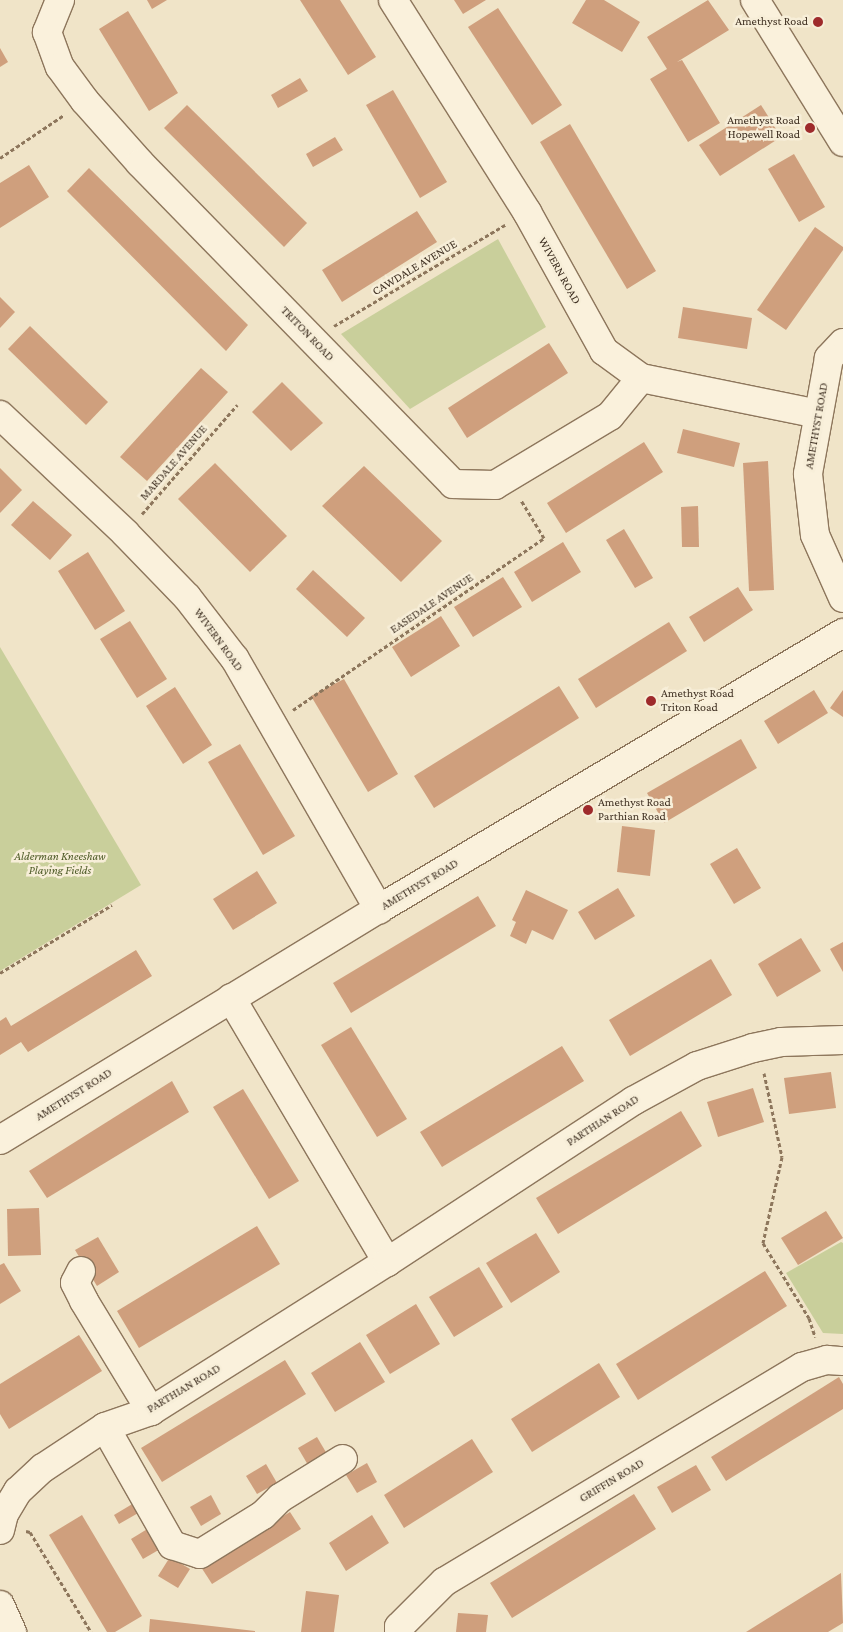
<!DOCTYPE html>
<html>
<head>
<meta charset="utf-8">
<style>
	body { margin:0 }
	#map { position:relative; width:843px; height:1632px; overflow:hidden; background:#f0e4c8; font-family:"Crimson Pro",serif }
	div>[style] { position:absolute }
	[style*='--x'] { left:calc(var(--x)*1px); top:calc(var(--y)*1px); width:calc(var(--w)*1px); rotate:calc(var(--a)*1deg) }
	.green>* { inset:0; background:#c9cf9b }
	.building>* { inset:0; background:#cf9f7d }
	.path>* { height:3px; margin-top:-1.5px; transform-origin:0; background:repeating-linear-gradient(90deg,#8d765c 0 4px,transparent 0 6.5px) }
	.roads { filter:drop-shadow(1px 0 #8d765c) drop-shadow(-1px 0 #8d765c) drop-shadow(0 1px #8d765c) drop-shadow(0 -1px #8d765c) }
	.minor>* { height:28px; margin:-14px; padding:0 14px; transform-origin:14px; border-radius:14px; background:#faf1dc }
	.dots>* { width:14px; height:14px; translate:-50% -50%; box-sizing:border-box; border:2px solid #f7eed8; border-radius:50% }
	span { translate:-50% -50%; white-space:nowrap; text-align:center; line-height:1.15; -webkit-text-stroke:5px #f7eed8; paint-order:stroke }
	.poi-label { font-size:12px; color:#3d2e20 }
	.right { translate:-100% -50%; text-align:right }
	.left { translate:0 -50%; text-align:left }
	.street-label { font-size:12px; color:#3d2e20 }
	.park-label { font-size:12px; color:#4d5a26; font-style:italic }
</style>
</head>
<body>
<div id="map">
	<div class="green">
		<i style="clip-path:polygon(498px 239px,546px 327px,410px 409px,341px 334px)"></i>
		<i style="clip-path:polygon(0 647px,141px 885px,0 971px)"></i>
		<i style="clip-path:polygon(841px 1242px,843px 1243px,843px 1334px,823px 1333px,786px 1273px)"></i>
	</div>
	<div class="building">
		<i style="clip-path:polygon(147px 0,167px 0,152px 9px)"></i>
		<i style="clip-path:polygon(300px 0,340px 0,376px 57px,348px 75px)"></i>
		<i style="clip-path:polygon(454px 0,486px 0,463px 14px)"></i>
		<i style="clip-path:polygon(586px 0,604px 0,640px 22px,622px 52px,572px 23px)"></i>
		<i style="clip-path:polygon(708px 0,729px 30px,677px 62px,682px 60px,720px 123px,688px 142px,650px 79px,667px 69px,647px 37px)"></i>
		<i style="clip-path:polygon(498px 8px,562px 105px,532px 125px,468px 27px)"></i>
		<i style="clip-path:polygon(128px 11px,178px 93px,149px 111px,99px 29px)"></i>
		<i style="clip-path:polygon(0 48px,8px 62px,0 67px)"></i>
		<i style="clip-path:polygon(300px 78px,308px 91px,278px 108px,271px 95px)"></i>
		<i style="clip-path:polygon(393px 90px,447px 182px,420px 198px,366px 105px)"></i>
		<i style="clip-path:polygon(187px 105px,307px 223px,284px 247px,164px 128px)"></i>
		<i style="clip-path:polygon(761px 105px,781px 137px,720px 176px,699px 145px)"></i>
		<i style="clip-path:polygon(570px 124px,656px 271px,627px 289px,540px 142px)"></i>
		<i style="clip-path:polygon(335px 137px,343px 150px,313px 167px,306px 154px)"></i>
		<i style="clip-path:polygon(794px 154px,825px 207px,799px 222px,768px 169px)"></i>
		<i style="clip-path:polygon(29px 165px,49px 197px,0 228px,0 183px)"></i>
		<i style="clip-path:polygon(89px 168px,248px 325px,226px 351px,67px 191px)"></i>
		<i style="clip-path:polygon(417px 211px,437px 242px,342px 302px,322px 270px)"></i>
		<i style="clip-path:polygon(815px 227px,843px 247px,843px 250px,786px 330px,757px 310px)"></i>
		<i style="clip-path:polygon(0 297px,15px 312px,0 328px)"></i>
		<i style="clip-path:polygon(683px 307px,752px 318px,747px 349px,678px 338px)"></i>
		<i style="clip-path:polygon(30px 326px,108px 402px,86px 425px,8px 349px)"></i>
		<i style="clip-path:polygon(549px 343px,568px 373px,467px 438px,448px 408px)"></i>
		<i style="clip-path:polygon(201px 368px,228px 392px,147px 481px,120px 457px)"></i>
		<i style="clip-path:polygon(282px 382px,323px 423px,291px 451px,252px 412px)"></i>
		<i style="clip-path:polygon(683px 429px,740px 443px,734px 467px,677px 453px)"></i>
		<i style="clip-path:polygon(644px 442px,663px 472px,566px 533px,547px 503px)"></i>
		<i style="clip-path:polygon(768px 461px,774px 590px,749px 591px,743px 463px)"></i>
		<i style="clip-path:polygon(215px 463px,287px 536px,250px 572px,178px 499px)"></i>
		<i style="clip-path:polygon(364px 466px,442px 541px,401px 582px,322px 506px)"></i>
		<i style="clip-path:polygon(0 468px,22px 490px,0 513px)"></i>
		<i style="clip-path:polygon(33px 501px,72px 535px,50px 560px,11px 525px)"></i>
		<i style="clip-path:polygon(698px 506px,699px 547px,682px 547px,681px 507px)"></i>
		<i style="clip-path:polygon(624px 529px,653px 578px,635px 588px,606px 540px)"></i>
		<i style="clip-path:polygon(563px 542px,581px 572px,532px 602px,514px 572px)"></i>
		<i style="clip-path:polygon(88px 552px,125px 611px,95px 630px,58px 571px)"></i>
		<i style="clip-path:polygon(313px 570px,365px 618px,347px 637px,296px 589px)"></i>
		<i style="clip-path:polygon(503px 577px,522px 607px,473px 637px,454px 607px)"></i>
		<i style="clip-path:polygon(738px 587px,753px 610px,704px 642px,689px 617px)"></i>
		<i style="clip-path:polygon(441px 616px,460px 646px,411px 677px,392px 647px)"></i>
		<i style="clip-path:polygon(130px 621px,167px 679px,137px 698px,100px 639px)"></i>
		<i style="clip-path:polygon(669px 622px,687px 651px,596px 708px,578px 679px)"></i>
		<i style="clip-path:polygon(344px 679px,398px 774px,368px 792px,311px 696px)"></i>
		<i style="clip-path:polygon(559px 686px,579px 718px,434px 808px,414px 776px)"></i>
		<i style="clip-path:polygon(175px 687px,212px 745px,183px 764px,146px 706px)"></i>
		<i style="clip-path:polygon(814px 690px,828px 713px,778px 744px,764px 721px)"></i>
		<i style="clip-path:polygon(843px 690px,843px 717px,830px 708px)"></i>
		<i style="clip-path:polygon(741px 739px,757px 768px,664px 823px,647px 793px)"></i>
		<i style="clip-path:polygon(240px 744px,295px 836px,263px 855px,208px 762px)"></i>
		<i style="clip-path:polygon(622px 826px,655px 830px,650px 876px,617px 872px)"></i>
		<i style="clip-path:polygon(737px 848px,761px 888px,734px 904px,710px 864px)"></i>
		<i style="clip-path:polygon(257px 871px,277px 903px,233px 930px,213px 899px)"></i>
		<i style="clip-path:polygon(618px 888px,635px 916px,595px 940px,578px 912px)"></i>
		<i style="clip-path:polygon(526px 890px,568px 910px,553px 940px,532px 930px,526px 944px,510px 936px,516px 922px,512px 920px)"></i>
		<i style="clip-path:polygon(478px 896px,496px 926px,351px 1013px,333px 983px)"></i>
		<i style="clip-path:polygon(801px 938px,821px 971px,777px 997px,758px 964px)"></i>
		<i style="clip-path:polygon(843px 942px,843px 972px,830px 949px)"></i>
		<i style="clip-path:polygon(136px 950px,152px 976px,28px 1052px,21px 1042px,0 1055px,0 1021px,6px 1017px,11px 1026px)"></i>
		<i style="clip-path:polygon(711px 959px,732px 995px,630px 1056px,609px 1020px)"></i>
		<i style="clip-path:polygon(351px 1027px,407px 1119px,377px 1137px,321px 1045px)"></i>
		<i style="clip-path:polygon(562px 1046px,584px 1081px,442px 1167px,420px 1132px)"></i>
		<i style="clip-path:polygon(831px 1072px,836px 1108px,789px 1114px,784px 1078px)"></i>
		<i style="clip-path:polygon(172px 1081px,189px 1112px,47px 1198px,29px 1171px)"></i>
		<i style="clip-path:polygon(753px 1088px,764px 1122px,718px 1137px,707px 1102px)"></i>
		<i style="clip-path:polygon(243px 1089px,299px 1181px,269px 1199px,213px 1107px)"></i>
		<i style="clip-path:polygon(681px 1111px,702px 1146px,558px 1234px,536px 1198px)"></i>
		<i style="clip-path:polygon(39px 1208px,41px 1255px,8px 1256px,7px 1209px)"></i>
		<i style="clip-path:polygon(826px 1211px,843px 1238px,798px 1265px,781px 1238px)"></i>
		<i style="clip-path:polygon(257px 1226px,280px 1264px,139px 1348px,117px 1311px)"></i>
		<i style="clip-path:polygon(536px 1233px,560px 1272px,511px 1303px,486px 1263px)"></i>
		<i style="clip-path:polygon(98px 1237px,119px 1272px,97px 1286px,75px 1250px)"></i>
		<i style="clip-path:polygon(4px 1263px,21px 1291px,0 1304px,0 1265px)"></i>
		<i style="clip-path:polygon(479px 1267px,503px 1307px,454px 1337px,429px 1297px)"></i>
		<i style="clip-path:polygon(765px 1271px,787px 1306px,638px 1400px,616px 1364px)"></i>
		<i style="clip-path:polygon(416px 1304px,440px 1344px,390px 1374px,366px 1335px)"></i>
		<i style="clip-path:polygon(79px 1335px,102px 1371px,9px 1429px,0 1414px,0 1384px)"></i>
		<i style="clip-path:polygon(360px 1342px,385px 1382px,335px 1412px,311px 1373px)"></i>
		<i style="clip-path:polygon(285px 1360px,306px 1394px,162px 1482px,141px 1448px)"></i>
		<i style="clip-path:polygon(599px 1363px,620px 1397px,532px 1452px,511px 1419px)"></i>
		<i style="clip-path:polygon(839px 1377px,843px 1384px,843px 1409px,726px 1481px,711px 1457px)"></i>
		<i style="clip-path:polygon(317px 1437px,327px 1454px,308px 1465px,298px 1448px)"></i>
		<i style="clip-path:polygon(472px 1439px,493px 1472px,404px 1528px,384px 1495px)"></i>
		<i style="clip-path:polygon(367px 1463px,377px 1482px,357px 1493px,346px 1475px)"></i>
		<i style="clip-path:polygon(266px 1464px,277px 1483px,257px 1494px,246px 1476px)"></i>
		<i style="clip-path:polygon(696px 1465px,711px 1490px,672px 1513px,657px 1487px)"></i>
		<i style="clip-path:polygon(634px 1494px,656px 1529px,512px 1618px,490px 1583px)"></i>
		<i style="clip-path:polygon(211px 1495px,221px 1514px,201px 1526px,190px 1507px)"></i>
		<i style="clip-path:polygon(134px 1503px,140px 1512px,119px 1524px,114px 1515px)"></i>
		<i style="clip-path:polygon(290px 1512px,301px 1529px,212px 1584px,201px 1567px)"></i>
		<i style="clip-path:polygon(82px 1515px,142px 1616px,115px 1632px,107px 1632px,49px 1535px)"></i>
		<i style="clip-path:polygon(372px 1515px,389px 1543px,346px 1571px,329px 1543px)"></i>
		<i style="clip-path:polygon(149px 1528px,162px 1548px,143px 1559px,131px 1539px)"></i>
		<i style="clip-path:polygon(170px 1557px,190px 1569px,178px 1588px,158px 1576px)"></i>
		<i style="clip-path:polygon(841px 1573px,843px 1623px,828px 1632px,746px 1632px)"></i>
		<i style="clip-path:polygon(306px 1591px,339px 1595px,334px 1632px,301px 1632px)"></i>
		<i style="clip-path:polygon(458px 1613px,488px 1615px,486px 1632px,456px 1632px)"></i>
		<i style="clip-path:polygon(150px 1619px,255px 1631px,255px 1632px,149px 1632px)"></i>
	</div>
	<div class="path">
		<i style="--x:0;--y:158;--w:77;--a:-33.9"></i>
		<i style="--x:334;--y:326;--w:199;--a:-30.6"></i>
		<i style="--x:142;--y:514;--w:145;--a:-48.9"></i>
		<i style="--x:293;--y:710;--w:304;--a:-34.4"></i>
		<i style="--x:544;--y:538;--w:44;--a:-121.2"></i>
		<i style="--x:0;--y:973;--w:131;--a:-31.3"></i>
		<i style="--x:764;--y:1073;--w:86;--a:77.9"></i>
		<i style="--x:782;--y:1157;--w:88;--a:102.5"></i>
		<i style="--x:763;--y:1243;--w:88;--a:58.5"></i>
		<i style="--x:809;--y:1318;--w:20;--a:72"></i>
		<i style="--x:26;--y:1531;--w:4;--a:14"></i>
		<i style="--x:30;--y:1532;--w:117;--a:58.6"></i>
	</div>
	<div class="roads">
		<div class="minor">
			<i style="--x:60;--y:0;--w:35;--a:112"></i>
			<i style="--x:47;--y:32;--w:37;--a:70"></i>
			<i style="--x:60;--y:67;--w:42;--a:53.7"></i>
			<i style="--x:85;--y:101;--w:83;--a:48.4"></i>
			<i style="--x:140;--y:163;--w:448;--a:45.7"></i>
			<i style="--x:453;--y:484;--w:42;--a:1.4"></i>
			<i style="--x:495;--y:485;--w:134;--a:-31"></i>
			<i style="--x:610;--y:416;--w:49;--a:-50.8"></i>
			<i style="--x:393;--y:0;--w:251;--a:57.7"></i>
			<i style="--x:527;--y:212;--w:159;--a:61"></i>
			<i style="--x:604;--y:351;--w:46;--a:36.1"></i>
			<i style="--x:641;--y:378;--w:181;--a:11.5"></i>
			<i style="--x:755;--y:0;--w:167;--a:58.2"></i>
			<i style="--x:843;--y:343;--w:21;--a:133"></i>
			<i style="--x:829;--y:358;--w:118;--a:100.3"></i>
			<i style="--x:808;--y:474;--w:61;--a:83.5"></i>
			<i style="--x:815;--y:535;--w:69;--a:66"></i>
			<i style="--x:0;--y:415;--w:172;--a:43.3"></i>
			<i style="--x:125;--y:533;--w:89;--a:45.9"></i>
			<i style="--x:187;--y:597;--w:78;--a:52.3"></i>
			<i style="--x:235;--y:659;--w:289;--a:60.1"></i>
			<i style="--x:231;--y:998;--w:307;--a:59.4"></i>
			<i style="--x:0;--y:1140;--w:444;--a:-31.4"></i>
			<i style="--x:379;--y:909;--w:540;--a:-30.75"></i>
			<i style="--x:81;--y:1271;--w:13;--a:117"></i>
			<i style="--x:75;--y:1283;--w:20;--a:63"></i>
			<i style="--x:84;--y:1301;--w:129;--a:58.7"></i>
			<i style="--x:105;--y:1427;--w:136;--a:60.4"></i>
			<i style="--x:172;--y:1545;--w:29;--a:18"></i>
			<i style="--x:200;--y:1554;--w:74;--a:-31.8"></i>
			<i style="--x:263;--y:1515;--w:24;--a:-45"></i>
			<i style="--x:280;--y:1498;--w:74;--a:-31.8"></i>
			<i style="--x:0;--y:1530;--w:16;--a:-76"></i>
			<i style="--x:4;--y:1514;--w:27;--a:-59"></i>
			<i style="--x:18;--y:1491;--w:34;--a:-43"></i>
			<i style="--x:43;--y:1468;--w:74;--a:-33.5"></i>
			<i style="--x:105;--y:1427;--w:49;--a:-19.2"></i>
			<i style="--x:151;--y:1411;--w:279;--a:-32.3"></i>
			<i style="--x:387;--y:1262;--w:294;--a:-33.2"></i>
			<i style="--x:633;--y:1101;--w:73;--a:-28.7"></i>
			<i style="--x:697;--y:1066;--w:59;--a:-17.8"></i>
			<i style="--x:753;--y:1048;--w:29;--a:-12"></i>
			<i style="--x:781;--y:1042;--w:62;--a:-1.8"></i>
			<i style="--x:0;--y:1605;--w:30;--a:66"></i>
			<i style="--x:399;--y:1632;--w:5;--a:-90"></i>
			<i style="--x:399;--y:1627;--w:64;--a:-45"></i>
			<i style="--x:444;--y:1582;--w:418;--a:-31"></i>
			<i style="--x:802;--y:1367;--w:26;--a:-16"></i>
			<i style="--x:827;--y:1360;--w:16;--a:4"></i>
		</div>
	</div>
	<div class="dots">
		<i style="left:818px;top:22px;background:#9e2a2b"></i>
		<i style="left:810px;top:128px;background:#9e2a2b"></i>
		<i style="left:651px;top:701px;background:#9e2a2b"></i>
		<i style="left:588px;top:810px;background:#9e2a2b"></i>
	</div>
	<div class="poi-label">
		<span class="right" style="left:808px;top:22px">Amethyst Road</span>
		<span class="right" style="left:800px;top:128px">Amethyst Road<br>Hopewell Road</span>
		<span class="left" style="left:661px;top:701px">Amethyst Road<br>Triton Road</span>
		<span class="left" style="left:598px;top:810px">Amethyst Road<br>Parthian Road</span>
	</div>
	<div class="street-label">
		<span style="left:415px;top:268px;rotate:-31deg">CAWDALE AVENUE</span>
		<span style="left:559px;top:271px;rotate:61deg">WIVERN ROAD</span>
		<span style="left:307px;top:334px;rotate:46deg">TRITON ROAD</span>
		<span style="left:817px;top:426px;rotate:-80deg">AMETHYST ROAD</span>
		<span style="left:174px;top:463px;rotate:-49deg">MARDALE AVENUE</span>
		<span style="left:432px;top:604px;rotate:-34deg">EASEDALE AVENUE</span>
		<span style="left:218px;top:640px;rotate:54deg">WIVERN ROAD</span>
		<span style="left:420px;top:885px;rotate:-31deg">AMETHYST ROAD</span>
		<span style="left:74px;top:1095px;rotate:-32deg">AMETHYST ROAD</span>
		<span style="left:603px;top:1121px;rotate:-33deg">PARTHIAN ROAD</span>
		<span style="left:184px;top:1389px;rotate:-31deg">PARTHIAN ROAD</span>
		<span style="left:612px;top:1481px;rotate:-31deg">GRIFFIN ROAD</span>
	</div>
	<div class="park-label">
		<span style="left:60px;top:864px">Alderman Kneeshaw<br>Playing Fields</span>
	</div>
</div>
</body>
</html>
